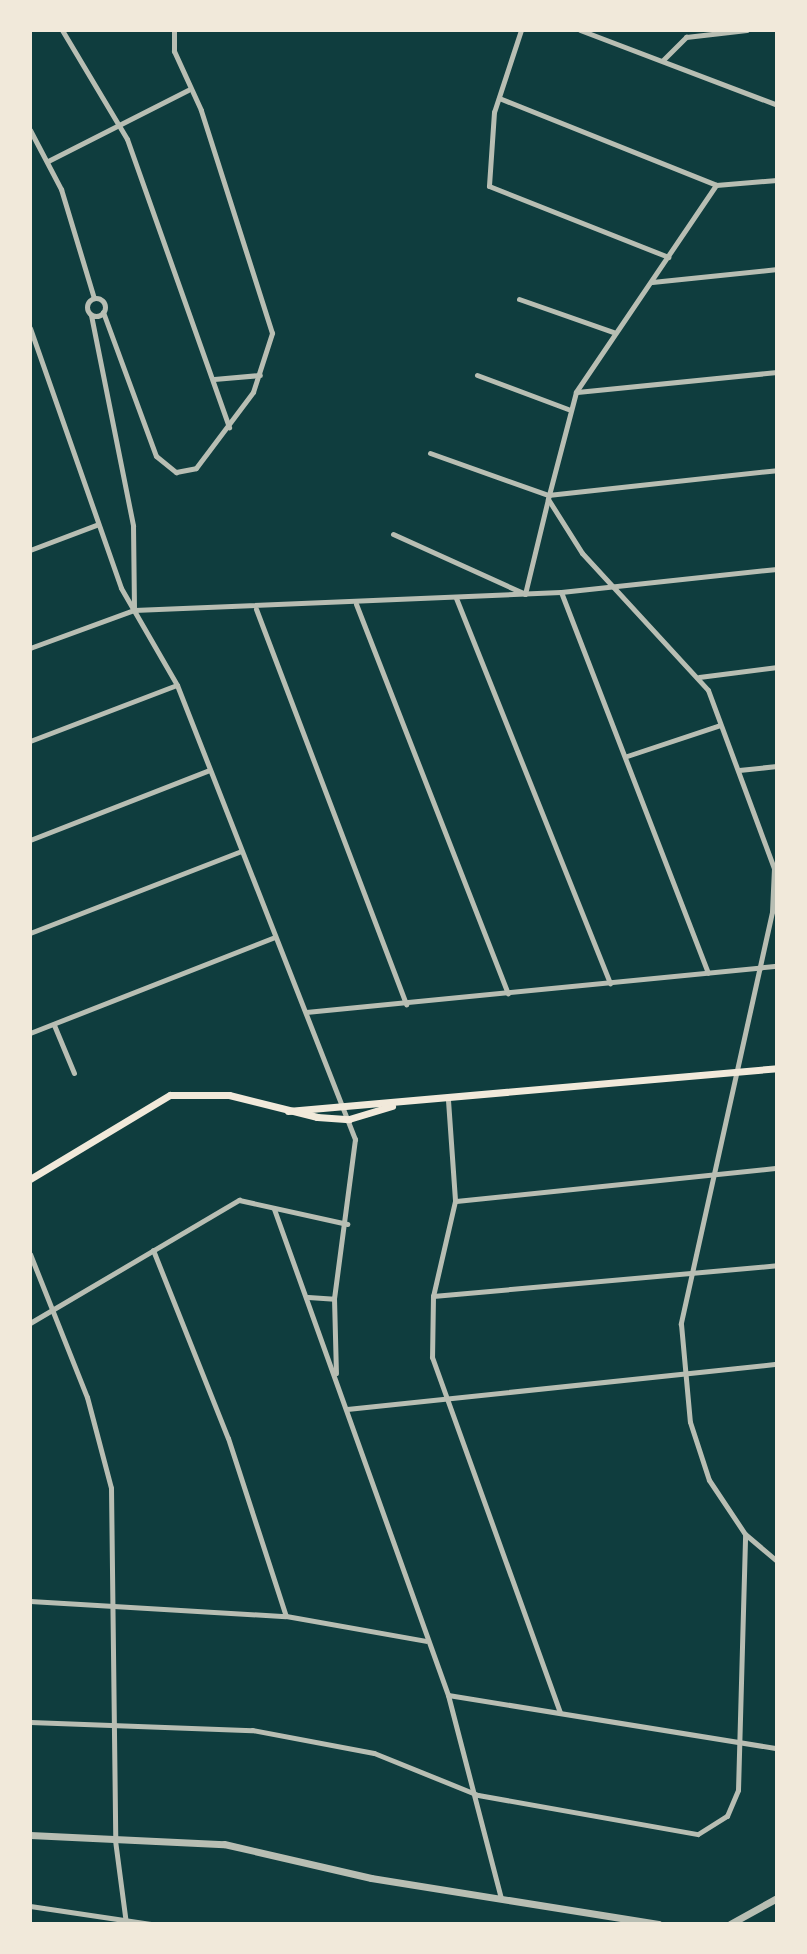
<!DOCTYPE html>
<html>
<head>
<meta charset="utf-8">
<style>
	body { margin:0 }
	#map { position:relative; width:807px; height:1954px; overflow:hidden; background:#0f3d3e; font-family:Raleway,sans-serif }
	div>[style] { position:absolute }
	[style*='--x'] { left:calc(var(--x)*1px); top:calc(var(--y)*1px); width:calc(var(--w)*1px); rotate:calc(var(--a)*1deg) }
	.minor>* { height:5px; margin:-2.5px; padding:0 2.5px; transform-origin:2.5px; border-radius:2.5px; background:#b8beb3 }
	.minor>.ring { margin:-2.5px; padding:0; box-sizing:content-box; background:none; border:5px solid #b8beb3; border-radius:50% }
	.tertiary>* { height:7px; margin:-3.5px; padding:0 3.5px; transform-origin:3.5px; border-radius:3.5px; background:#b8beb3 }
	.secondary>* { height:7px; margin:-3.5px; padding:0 3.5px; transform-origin:3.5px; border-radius:3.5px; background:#f1e9da }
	span { translate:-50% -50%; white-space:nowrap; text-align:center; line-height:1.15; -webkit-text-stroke:7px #f1e9da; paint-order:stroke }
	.frame { position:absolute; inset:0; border:32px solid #f1e9da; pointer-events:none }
</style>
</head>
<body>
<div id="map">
	<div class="minor">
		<i style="--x:62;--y:30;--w:127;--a:59.2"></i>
		<i style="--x:127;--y:139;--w:306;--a:70.5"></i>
		<i style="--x:521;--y:30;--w:86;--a:108.2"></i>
		<i style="--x:494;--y:112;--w:74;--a:93.9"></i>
		<i style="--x:489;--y:186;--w:193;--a:21.6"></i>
		<i style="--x:580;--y:30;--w:211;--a:20.8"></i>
		<i style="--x:663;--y:60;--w:33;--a:-45"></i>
		<i style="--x:686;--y:37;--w:61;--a:-6.5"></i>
		<i style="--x:499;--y:98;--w:234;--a:21.8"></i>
		<i style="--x:716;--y:185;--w:61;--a:-4.7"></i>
		<i style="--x:30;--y:130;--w:67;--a:62.3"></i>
		<i style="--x:61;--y:189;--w:114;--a:73.2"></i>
		<i style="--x:48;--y:161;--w:157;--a:-26.9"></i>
		<i style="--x:716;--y:185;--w:250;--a:124.1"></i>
		<i style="--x:576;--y:392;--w:111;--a:104.7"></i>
		<i style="--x:548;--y:499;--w:64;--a:57.8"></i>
		<i style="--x:582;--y:553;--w:186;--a:47.4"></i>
		<i style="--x:708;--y:690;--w:190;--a:69.7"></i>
		<i style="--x:774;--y:868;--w:44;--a:92.6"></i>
		<i style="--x:772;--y:912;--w:422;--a:102.5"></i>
		<i style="--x:681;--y:1324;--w:98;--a:84.8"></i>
		<i style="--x:690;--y:1422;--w:61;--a:71.9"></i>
		<i style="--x:709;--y:1480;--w:65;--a:56.3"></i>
		<i style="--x:745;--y:1534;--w:42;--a:40.2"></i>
		<i style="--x:652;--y:282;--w:126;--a:-5.9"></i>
		<i class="ring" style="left:87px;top:298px;width:13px;height:13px"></i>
		<i style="--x:519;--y:299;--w:100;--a:19.3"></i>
		<i style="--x:103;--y:312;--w:153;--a:69.8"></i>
		<i style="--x:156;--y:456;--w:26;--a:39"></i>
		<i style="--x:176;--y:472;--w:20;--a:-11"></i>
		<i style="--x:196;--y:468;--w:95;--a:-53.1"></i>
		<i style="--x:253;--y:392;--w:62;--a:-72.1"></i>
		<i style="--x:272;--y:333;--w:234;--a:-107.7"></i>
		<i style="--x:201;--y:110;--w:65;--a:-114.6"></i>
		<i style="--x:174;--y:51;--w:21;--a:-90"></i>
		<i style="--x:91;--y:315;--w:215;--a:78.7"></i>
		<i style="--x:133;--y:526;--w:83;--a:89.3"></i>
		<i style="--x:30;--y:328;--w:275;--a:70.7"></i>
		<i style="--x:121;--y:588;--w:112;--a:60"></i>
		<i style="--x:177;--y:685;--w:488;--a:68.6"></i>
		<i style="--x:355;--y:1139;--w:160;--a:97.5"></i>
		<i style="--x:334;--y:1298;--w:75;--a:88.5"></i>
		<i style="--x:477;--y:375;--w:97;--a:20.5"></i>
		<i style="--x:214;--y:379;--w:46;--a:-5"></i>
		<i style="--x:577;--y:392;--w:201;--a:-5.7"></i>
		<i style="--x:430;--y:453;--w:125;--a:19.6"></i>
		<i style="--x:548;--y:495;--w:230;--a:-6.2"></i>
		<i style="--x:393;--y:534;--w:145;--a:24.4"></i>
		<i style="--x:525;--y:594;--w:98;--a:-76.4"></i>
		<i style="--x:30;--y:550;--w:71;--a:-20.7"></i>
		<i style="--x:561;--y:592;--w:408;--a:68.9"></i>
		<i style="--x:456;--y:598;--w:415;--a:68.2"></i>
		<i style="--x:356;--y:604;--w:418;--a:68.7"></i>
		<i style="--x:256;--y:609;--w:423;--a:69.2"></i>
		<i style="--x:30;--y:648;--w:111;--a:-20.1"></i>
		<i style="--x:134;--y:610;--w:427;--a:-2.4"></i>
		<i style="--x:561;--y:592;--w:217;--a:-6.1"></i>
		<i style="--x:699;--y:677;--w:79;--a:-7.3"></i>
		<i style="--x:30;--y:741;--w:157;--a:-20.9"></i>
		<i style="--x:627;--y:756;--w:98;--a:-18.4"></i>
		<i style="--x:739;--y:770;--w:38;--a:-6"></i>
		<i style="--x:30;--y:840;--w:193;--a:-21.3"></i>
		<i style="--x:30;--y:933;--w:226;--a:-21.2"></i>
		<i style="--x:306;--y:1012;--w:473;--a:-5.6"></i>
		<i style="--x:54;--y:1025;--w:52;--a:67.4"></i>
		<i style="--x:30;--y:1033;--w:263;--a:-21.4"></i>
		<i style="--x:448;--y:1100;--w:101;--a:86"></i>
		<i style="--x:455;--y:1201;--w:98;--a:103"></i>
		<i style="--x:433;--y:1296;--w:61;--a:90.9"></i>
		<i style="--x:432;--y:1357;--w:378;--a:70.2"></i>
		<i style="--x:456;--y:1201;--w:323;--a:-5.9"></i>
		<i style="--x:274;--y:1209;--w:516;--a:70.3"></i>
		<i style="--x:448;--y:1695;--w:210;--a:75.4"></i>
		<i style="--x:153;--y:1250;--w:202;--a:68.3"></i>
		<i style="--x:228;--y:1438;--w:187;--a:72"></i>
		<i style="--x:30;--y:1254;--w:154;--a:68.3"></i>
		<i style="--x:87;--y:1397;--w:94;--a:75.2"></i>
		<i style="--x:111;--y:1488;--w:352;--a:89.3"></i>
		<i style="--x:115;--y:1840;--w:85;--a:82.5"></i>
		<i style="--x:433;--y:1296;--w:345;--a:-5.1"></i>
		<i style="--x:308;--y:1297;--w:26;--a:4"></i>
		<i style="--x:30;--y:1323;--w:243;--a:-30.5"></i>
		<i style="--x:239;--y:1200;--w:111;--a:12.5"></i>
		<i style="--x:347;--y:1409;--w:432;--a:-6"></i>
		<i style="--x:30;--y:1601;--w:256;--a:3.4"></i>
		<i style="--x:286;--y:1616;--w:142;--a:10.1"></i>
		<i style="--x:448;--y:1695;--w:333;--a:9.2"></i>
		<i style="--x:30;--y:1722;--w:222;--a:2.1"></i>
		<i style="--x:252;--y:1730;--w:124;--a:10.7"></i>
		<i style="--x:374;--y:1753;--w:112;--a:22"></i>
		<i style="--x:478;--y:1795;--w:223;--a:10.1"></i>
		<i style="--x:698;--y:1834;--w:34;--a:-32"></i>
		<i style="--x:727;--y:1816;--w:28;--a:-67"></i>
		<i style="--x:738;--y:1790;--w:255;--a:-88.4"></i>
		<i style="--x:30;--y:1906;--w:122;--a:8.5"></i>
	</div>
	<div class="tertiary">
		<i style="--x:30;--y:1835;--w:194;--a:2.7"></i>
		<i style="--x:224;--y:1844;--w:151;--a:13"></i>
		<i style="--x:371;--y:1878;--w:291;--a:9.1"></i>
		<i style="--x:730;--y:1924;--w:54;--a:-29"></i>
	</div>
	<div class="secondary">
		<i style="--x:288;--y:1111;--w:491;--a:-5"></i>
		<i style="--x:30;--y:1179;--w:163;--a:-31"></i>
		<i style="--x:170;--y:1095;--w:59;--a:0"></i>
		<i style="--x:229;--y:1095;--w:91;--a:14"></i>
		<i style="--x:317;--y:1117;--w:32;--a:4"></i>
		<i style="--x:349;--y:1119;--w:45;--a:-16.8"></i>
	</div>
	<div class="frame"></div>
</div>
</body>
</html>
